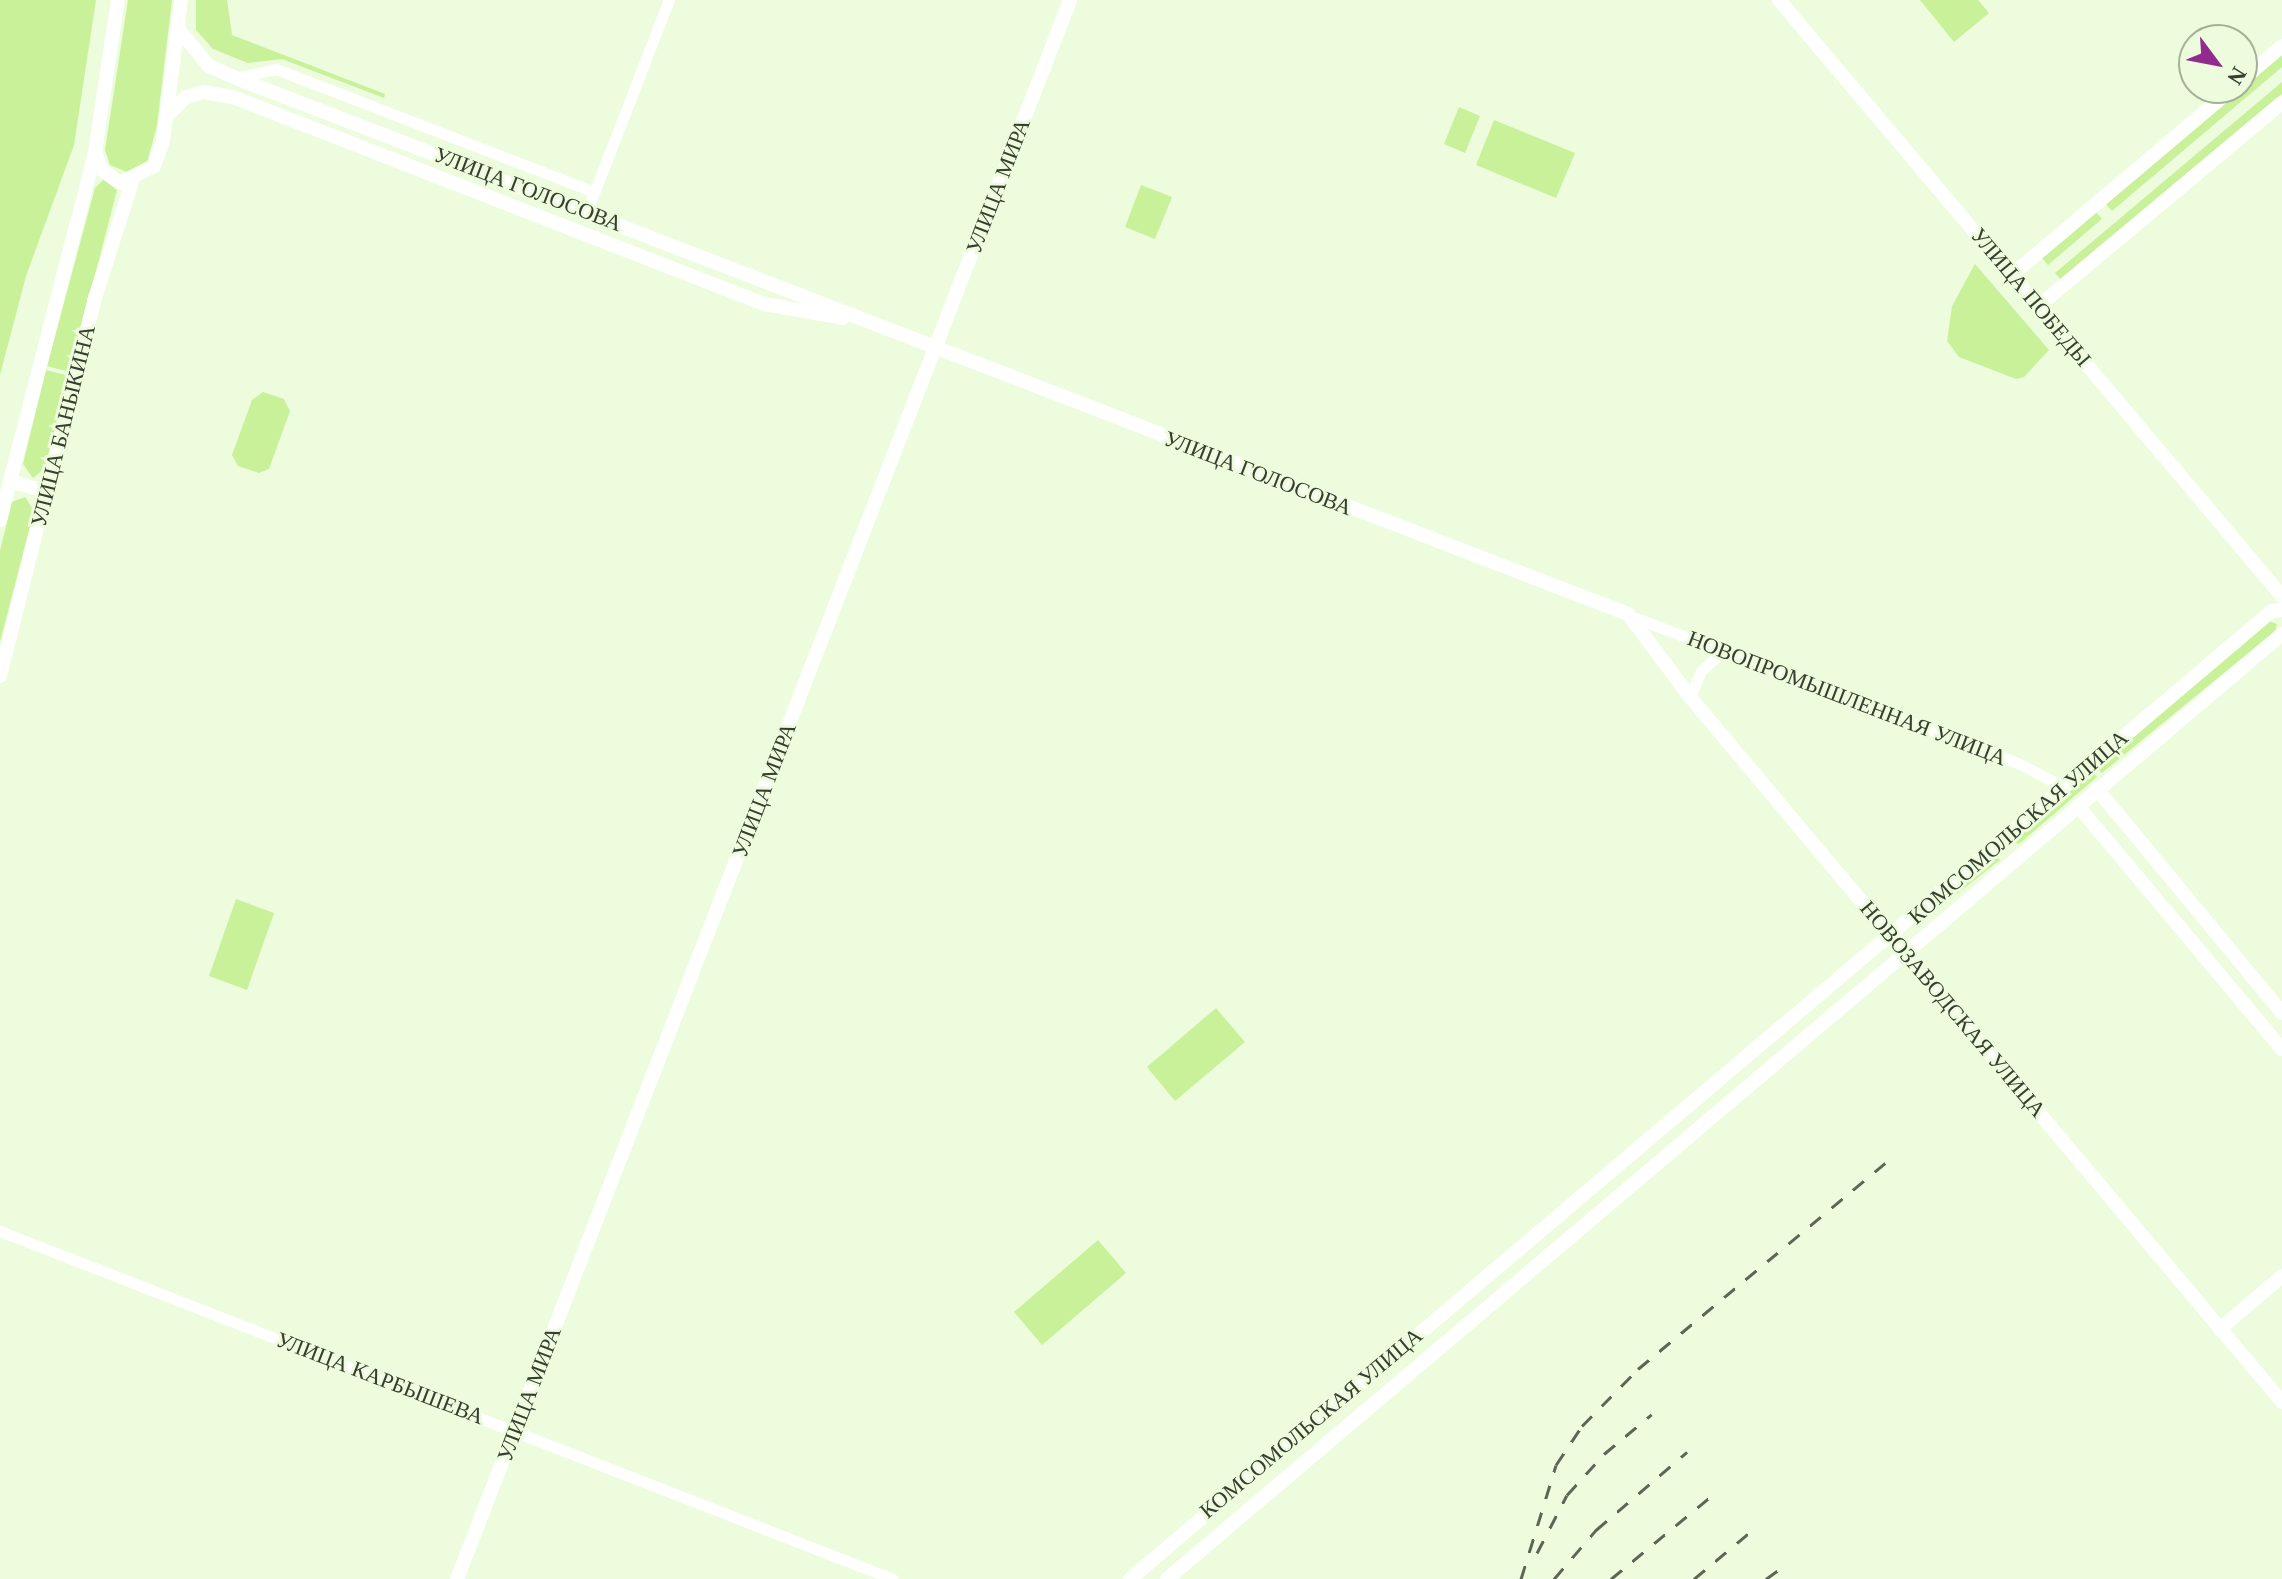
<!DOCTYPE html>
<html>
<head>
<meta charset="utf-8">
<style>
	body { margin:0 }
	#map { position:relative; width:2282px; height:1579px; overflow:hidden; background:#ecfcdc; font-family:Georgia,serif }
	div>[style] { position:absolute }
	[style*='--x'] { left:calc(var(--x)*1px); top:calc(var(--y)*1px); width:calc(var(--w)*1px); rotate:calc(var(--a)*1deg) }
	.green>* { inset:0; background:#c9f19a }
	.minor>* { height:11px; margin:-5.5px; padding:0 5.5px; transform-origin:5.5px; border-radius:5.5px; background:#fff }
	.major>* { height:14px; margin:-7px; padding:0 7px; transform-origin:7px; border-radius:7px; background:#fff }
	.rail>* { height:3px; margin-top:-1.5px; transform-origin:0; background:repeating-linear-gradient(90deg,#5d6554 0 14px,transparent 0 28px) }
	span { translate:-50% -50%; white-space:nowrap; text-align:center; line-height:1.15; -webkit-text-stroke:6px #ecfcdc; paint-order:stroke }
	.street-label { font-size:22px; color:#373d30 }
	.north { position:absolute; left:2178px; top:24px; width:80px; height:80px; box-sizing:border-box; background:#ecfcdc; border:2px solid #a4b097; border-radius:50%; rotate:122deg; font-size:22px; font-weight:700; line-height:32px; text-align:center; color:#373d30 }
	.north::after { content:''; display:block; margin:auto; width:28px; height:36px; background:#912b90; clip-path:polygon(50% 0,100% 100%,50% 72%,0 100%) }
</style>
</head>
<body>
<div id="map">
	<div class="green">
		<i style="clip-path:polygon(0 0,96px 0,74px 145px,26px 276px,0 375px)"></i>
		<i style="clip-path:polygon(128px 0,172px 0,157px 125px,147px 163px,129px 173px,110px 165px,105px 150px)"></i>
		<i style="clip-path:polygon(196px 0,227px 0,232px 35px,385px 94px,384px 98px,282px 59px,248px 63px,213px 49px,196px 30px)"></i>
		<i style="clip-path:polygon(1920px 0,1978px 0,1989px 13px,1954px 42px)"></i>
		<i style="clip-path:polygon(2282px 54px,2282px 67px,2112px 211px,2105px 203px)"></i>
		<i style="clip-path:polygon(2282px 82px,2282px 94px,2061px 280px,2055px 273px)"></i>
		<i style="clip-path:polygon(1459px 107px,1480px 116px,1465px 153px,1444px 144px)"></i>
		<i style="clip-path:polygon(1494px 120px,1575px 153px,1556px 198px,1476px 165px)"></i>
		<i style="clip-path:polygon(104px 179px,117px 190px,70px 372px,47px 366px,95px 188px)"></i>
		<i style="clip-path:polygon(1141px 185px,1172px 197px,1155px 239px,1125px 227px)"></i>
		<i style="clip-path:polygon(2096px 212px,2102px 219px,2048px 265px,2042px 258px)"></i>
		<i style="clip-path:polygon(1975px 264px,2049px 350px,2024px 377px,2016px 379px,1959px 357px,1947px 341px,1952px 306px)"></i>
		<i style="clip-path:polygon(46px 370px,69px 376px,46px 467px,33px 478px,23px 464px)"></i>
		<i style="clip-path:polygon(263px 392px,284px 399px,290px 411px,269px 469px,259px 473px,238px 466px,232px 455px,252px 400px)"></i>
		<i style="clip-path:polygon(25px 497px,34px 511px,0 642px,0 551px,12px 502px)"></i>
		<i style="clip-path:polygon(2269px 621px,2277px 624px,2275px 631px,2102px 773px,2095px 766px)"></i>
		<i style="clip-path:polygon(2091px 770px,2097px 777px,2019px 844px,2013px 842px)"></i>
		<i style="clip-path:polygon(1994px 854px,2000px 860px,1925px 919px,1923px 916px)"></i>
		<i style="clip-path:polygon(236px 899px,274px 913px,247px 990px,209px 976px)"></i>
		<i style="clip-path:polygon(1216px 1008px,1245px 1042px,1175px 1101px,1147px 1067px)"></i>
		<i style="clip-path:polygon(1098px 1240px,1126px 1273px,1042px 1345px,1014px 1312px)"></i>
	</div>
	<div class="minor">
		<i style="--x:236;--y:78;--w:41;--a:-12.7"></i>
		<i style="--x:276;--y:69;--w:341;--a:21.1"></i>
		<i style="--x:587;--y:211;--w:226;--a:-68.8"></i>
		<i style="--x:1628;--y:615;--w:419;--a:20.8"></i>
		<i style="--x:2020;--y:764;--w:50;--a:27.6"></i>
		<i style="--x:1690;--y:697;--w:28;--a:-67"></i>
		<i style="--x:1701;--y:671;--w:28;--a:-42"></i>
		<i style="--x:0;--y:1231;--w:958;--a:21.29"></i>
	</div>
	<div class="major">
		<i style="--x:118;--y:0;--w:154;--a:98.6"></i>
		<i style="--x:95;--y:152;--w:19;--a:69"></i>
		<i style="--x:102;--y:170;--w:22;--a:36"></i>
		<i style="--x:120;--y:183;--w:38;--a:-27"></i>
		<i style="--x:154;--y:166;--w:27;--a:-70"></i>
		<i style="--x:163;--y:141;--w:142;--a:-82.7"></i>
		<i style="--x:1779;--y:0;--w:780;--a:49.84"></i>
		<i style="--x:180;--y:31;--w:45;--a:50.4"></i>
		<i style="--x:209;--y:66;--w:30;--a:24"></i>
		<i style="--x:236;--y:78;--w:1492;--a:21.06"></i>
		<i style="--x:1628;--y:614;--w:104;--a:53.2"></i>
		<i style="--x:1690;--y:697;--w:921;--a:49.98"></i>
		<i style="--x:2242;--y:80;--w:52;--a:-40.4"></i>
		<i style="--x:168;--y:115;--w:25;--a:-45"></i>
		<i style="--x:186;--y:97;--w:19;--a:-16"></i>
		<i style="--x:204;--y:92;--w:29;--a:10"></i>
		<i style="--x:233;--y:97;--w:570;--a:21.3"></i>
		<i style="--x:764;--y:304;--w:80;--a:10"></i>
		<i style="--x:2013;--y:274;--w:288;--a:-40.2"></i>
		<i style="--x:2040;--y:305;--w:315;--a:-39.9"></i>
		<i style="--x:10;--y:481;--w:37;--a:16"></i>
		<i style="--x:0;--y:520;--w:379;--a:-75.5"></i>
		<i style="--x:0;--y:676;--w:387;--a:-75.9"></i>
		<i style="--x:94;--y:301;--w:128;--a:-72.3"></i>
		<i style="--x:2097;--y:789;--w:291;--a:50.4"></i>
		<i style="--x:2078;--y:806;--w:317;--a:50"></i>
		<i style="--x:2220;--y:1329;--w:82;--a:-40.5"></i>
		<i style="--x:457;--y:1579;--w:1694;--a:-68.78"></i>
		<i style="--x:1130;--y:1579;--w:1497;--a:-40.29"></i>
		<i style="--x:2272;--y:611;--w:10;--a:-6"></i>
		<i style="--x:1167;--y:1579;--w:1462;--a:-40.28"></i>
	</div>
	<div class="rail">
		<i style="--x:1537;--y:1553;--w:65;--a:-62.7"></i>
		<i style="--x:1567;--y:1495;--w:55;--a:-47.9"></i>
		<i style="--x:1604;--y:1454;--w:62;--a:-39.8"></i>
		<i style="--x:1521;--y:1579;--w:119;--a:-72.9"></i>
		<i style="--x:1556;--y:1465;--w:47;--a:-56.3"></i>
		<i style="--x:1582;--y:1426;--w:80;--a:-45.5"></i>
		<i style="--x:1638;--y:1369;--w:322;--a:-39.8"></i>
		<i style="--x:1554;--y:1579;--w:65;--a:-49.4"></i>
		<i style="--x:1596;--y:1530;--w:120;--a:-40.6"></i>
		<i style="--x:1611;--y:1579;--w:136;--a:-39.6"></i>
		<i style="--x:1694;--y:1579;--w:80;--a:-39.9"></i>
		<i style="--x:1766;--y:1579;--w:14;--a:-36"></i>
	</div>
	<div class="street-label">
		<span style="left:998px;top:186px;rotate:-69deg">УЛИЦА МИРА</span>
		<span style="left:528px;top:189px;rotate:21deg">УЛИЦА ГОЛОСОВА</span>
		<span style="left:2031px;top:297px;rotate:50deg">УЛИЦА ПОБЕДЫ</span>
		<span style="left:63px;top:426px;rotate:-76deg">УЛИЦА БАНЫКИНА</span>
		<span style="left:1258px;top:473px;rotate:21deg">УЛИЦА ГОЛОСОВА</span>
		<span style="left:1847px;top:698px;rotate:21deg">НОВОПРОМЫШЛЕННАЯ УЛИЦА</span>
		<span style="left:764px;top:790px;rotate:-69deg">УЛИЦА МИРА</span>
		<span style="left:2018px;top:827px;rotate:-41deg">КОМСОМОЛЬСКАЯ УЛИЦА</span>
		<span style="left:1953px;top:1009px;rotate:50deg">НОВОЗАВОДСКАЯ УЛИЦА</span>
		<span style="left:380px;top:1378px;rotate:21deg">УЛИЦА КАРБЫШЕВА</span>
		<span style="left:529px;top:1394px;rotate:-69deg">УЛИЦА МИРА</span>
		<span style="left:1311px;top:1423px;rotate:-40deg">КОМСОМОЛЬСКАЯ УЛИЦА</span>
	</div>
	<div class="north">N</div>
</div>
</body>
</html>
